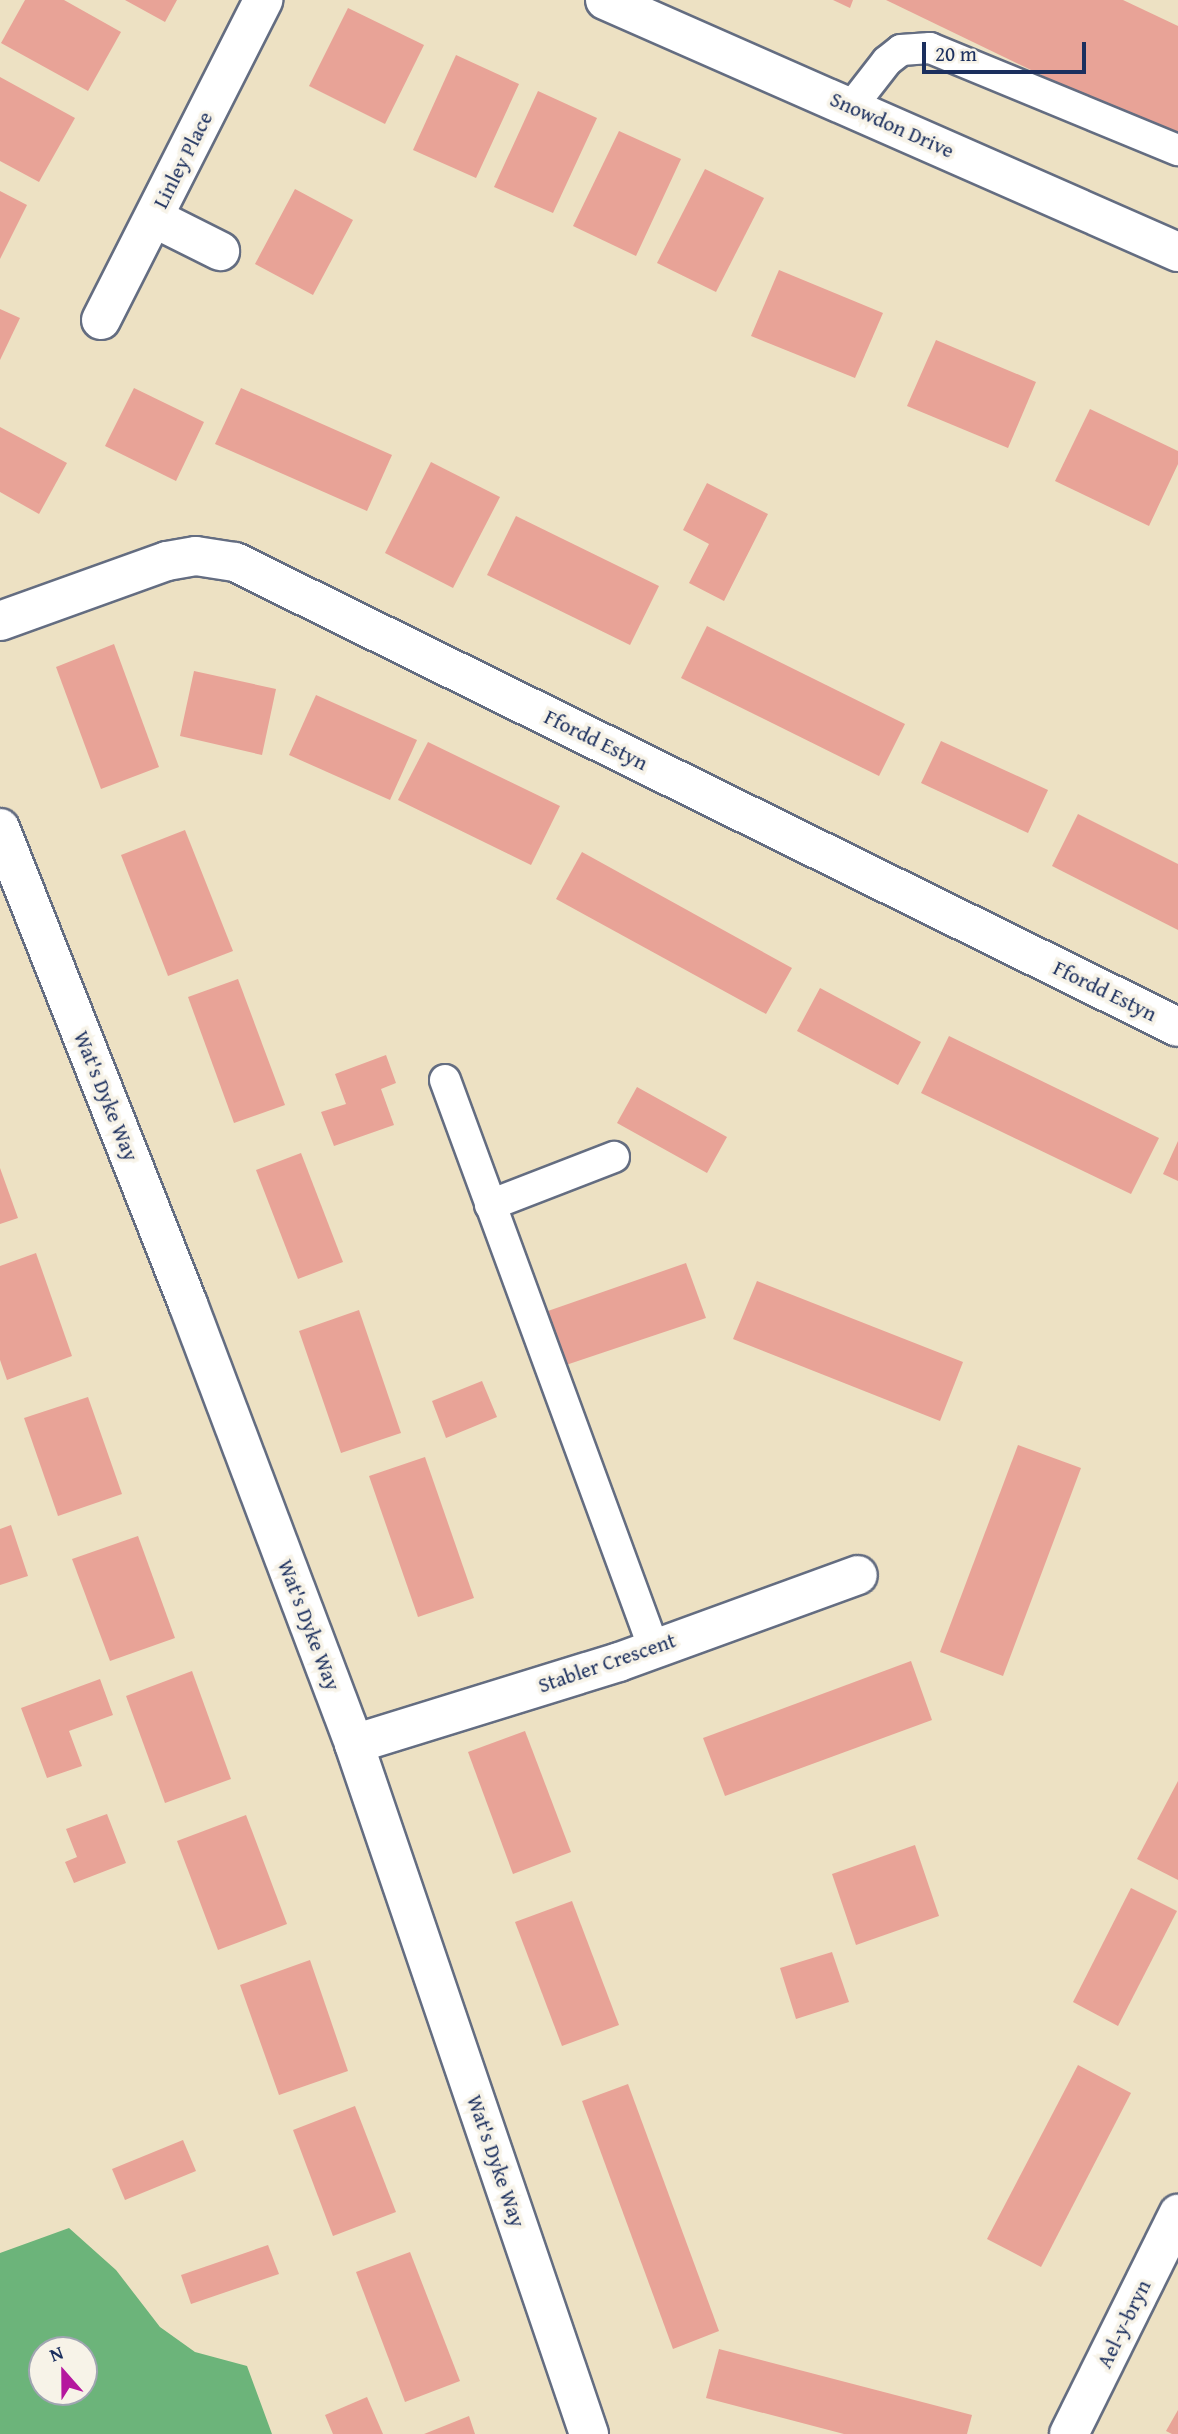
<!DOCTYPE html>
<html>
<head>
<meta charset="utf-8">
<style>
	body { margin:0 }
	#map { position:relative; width:1178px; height:2434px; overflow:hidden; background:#ede1c3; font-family:"Gentium Book Plus",serif }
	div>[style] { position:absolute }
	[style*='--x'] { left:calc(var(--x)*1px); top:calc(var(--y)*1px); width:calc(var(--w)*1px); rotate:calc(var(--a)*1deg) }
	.forest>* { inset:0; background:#6cb47a }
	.building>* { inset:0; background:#e8a397 }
	.roads { filter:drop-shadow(2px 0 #646d81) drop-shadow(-2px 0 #646d81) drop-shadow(0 2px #646d81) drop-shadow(0 -2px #646d81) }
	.service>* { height:30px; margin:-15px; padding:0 15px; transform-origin:15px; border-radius:15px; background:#fff }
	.minor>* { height:38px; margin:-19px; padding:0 19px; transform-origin:19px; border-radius:19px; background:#fff }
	span { translate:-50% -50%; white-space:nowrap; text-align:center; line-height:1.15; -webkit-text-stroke:7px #f7f3e8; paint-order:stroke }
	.street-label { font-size:21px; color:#1b2f5e }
	.north { position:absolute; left:28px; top:2336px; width:70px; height:70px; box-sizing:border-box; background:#f7f3e8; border:2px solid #9fa5b1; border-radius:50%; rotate:339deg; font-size:19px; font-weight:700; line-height:28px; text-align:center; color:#1b2f5e }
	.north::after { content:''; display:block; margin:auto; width:24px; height:32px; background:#b5179e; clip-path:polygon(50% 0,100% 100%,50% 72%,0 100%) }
	.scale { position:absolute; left:922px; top:42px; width:164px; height:32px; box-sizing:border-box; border:4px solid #1b2f5e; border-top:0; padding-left:9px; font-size:21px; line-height:24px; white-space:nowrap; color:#1b2f5e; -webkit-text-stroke:5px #f7f3e8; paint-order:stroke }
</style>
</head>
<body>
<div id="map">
	<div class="forest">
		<i style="clip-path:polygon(evenodd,69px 2228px,116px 2270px,160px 2327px,195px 2352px,247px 2366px,272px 2434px,0 2434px,0 2253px,69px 2228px,42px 2350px,84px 2350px,84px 2392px,42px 2392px,42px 2350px)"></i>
	</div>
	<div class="building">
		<i style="clip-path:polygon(25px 0,64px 0,121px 32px,88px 91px,1px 43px)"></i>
		<i style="clip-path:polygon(125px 0,177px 0,165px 22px)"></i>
		<i style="clip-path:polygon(833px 0,853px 0,850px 8px)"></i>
		<i style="clip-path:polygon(886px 0,1123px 0,1178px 26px,1178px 141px)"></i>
		<i style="clip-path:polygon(348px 8px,424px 45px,385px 124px,309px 86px)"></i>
		<i style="clip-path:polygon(456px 55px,519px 84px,476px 178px,413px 150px)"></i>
		<i style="clip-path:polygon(0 77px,75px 118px,39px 182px,0 161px)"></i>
		<i style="clip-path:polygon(538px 91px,597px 118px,553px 213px,494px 187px)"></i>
		<i style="clip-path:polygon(619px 131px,681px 159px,636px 256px,573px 226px)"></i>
		<i style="clip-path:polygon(705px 169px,764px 198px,716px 292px,657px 263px)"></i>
		<i style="clip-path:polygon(295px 189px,353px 220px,313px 295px,255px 264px)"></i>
		<i style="clip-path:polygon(0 191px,27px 205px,0 259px)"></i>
		<i style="clip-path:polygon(779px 270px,883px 313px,855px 378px,751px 336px)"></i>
		<i style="clip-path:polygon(0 309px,20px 318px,0 360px)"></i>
		<i style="clip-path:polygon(936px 340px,1036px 382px,1008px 448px,907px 406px)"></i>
		<i style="clip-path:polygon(134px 388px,204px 422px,176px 481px,105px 446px)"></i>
		<i style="clip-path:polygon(241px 388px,392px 455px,367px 511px,215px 444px)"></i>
		<i style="clip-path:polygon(1090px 409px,1178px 451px,1178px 464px,1149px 526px,1055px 481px)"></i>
		<i style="clip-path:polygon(0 427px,67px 463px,39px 514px,0 492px)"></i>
		<i style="clip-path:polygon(431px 462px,500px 497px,453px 588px,385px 553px)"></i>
		<i style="clip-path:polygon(707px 483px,768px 514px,724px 601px,689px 583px,709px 544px,683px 530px)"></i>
		<i style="clip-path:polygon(516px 516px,659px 586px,630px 645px,487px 575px)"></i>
		<i style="clip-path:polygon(707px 626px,905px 724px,879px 776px,681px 678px)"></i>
		<i style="clip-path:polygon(114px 644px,159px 767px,101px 789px,56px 667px)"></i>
		<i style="clip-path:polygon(194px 671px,276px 689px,262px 755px,180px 736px)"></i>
		<i style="clip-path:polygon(316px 695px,417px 740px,390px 800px,289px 755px)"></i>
		<i style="clip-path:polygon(941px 741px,1048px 790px,1028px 833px,921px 783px)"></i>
		<i style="clip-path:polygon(428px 742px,560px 806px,531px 865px,398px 800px)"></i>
		<i style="clip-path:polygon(1078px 814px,1178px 864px,1178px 930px,1052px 866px)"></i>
		<i style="clip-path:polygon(185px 830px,233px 951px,168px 976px,121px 855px)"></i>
		<i style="clip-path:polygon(582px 852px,792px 968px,766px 1014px,556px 899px)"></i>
		<i style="clip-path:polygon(238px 979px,285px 1105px,234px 1123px,188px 997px)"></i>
		<i style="clip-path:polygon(820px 988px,921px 1042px,898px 1085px,797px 1031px)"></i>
		<i style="clip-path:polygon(949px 1036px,1159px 1138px,1131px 1194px,921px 1093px)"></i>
		<i style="clip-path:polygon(386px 1055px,396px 1083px,381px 1089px,394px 1125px,334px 1146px,321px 1112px,346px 1104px,335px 1074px)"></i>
		<i style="clip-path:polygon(637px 1087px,727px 1137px,707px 1173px,617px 1123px)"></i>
		<i style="clip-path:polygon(1178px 1141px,1178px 1181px,1163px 1174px)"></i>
		<i style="clip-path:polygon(301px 1153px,343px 1262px,298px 1279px,256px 1170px)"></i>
		<i style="clip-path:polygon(0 1168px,18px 1218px,0 1224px)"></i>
		<i style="clip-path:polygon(36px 1253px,72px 1356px,7px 1380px,0 1360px,0 1266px)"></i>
		<i style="clip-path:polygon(686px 1263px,706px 1318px,563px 1366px,545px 1312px)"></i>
		<i style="clip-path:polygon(757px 1281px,963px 1362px,940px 1421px,733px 1339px)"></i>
		<i style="clip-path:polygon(359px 1310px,401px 1433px,341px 1453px,299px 1331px)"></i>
		<i style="clip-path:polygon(482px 1381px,497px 1417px,446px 1438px,432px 1401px)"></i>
		<i style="clip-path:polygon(88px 1397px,122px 1494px,58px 1516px,24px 1418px)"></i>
		<i style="clip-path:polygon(1018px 1445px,1081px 1468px,1003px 1676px,940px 1652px)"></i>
		<i style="clip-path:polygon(425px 1457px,474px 1598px,418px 1617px,369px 1476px)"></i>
		<i style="clip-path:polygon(11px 1525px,28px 1576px,0 1585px,0 1529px)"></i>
		<i style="clip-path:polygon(138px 1536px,175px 1638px,110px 1661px,72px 1559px)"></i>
		<i style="clip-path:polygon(911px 1661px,932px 1720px,725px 1796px,703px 1738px)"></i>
		<i style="clip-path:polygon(192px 1671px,231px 1779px,165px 1803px,126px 1696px)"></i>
		<i style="clip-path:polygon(100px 1679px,113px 1715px,69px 1731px,82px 1766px,47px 1778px,21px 1708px)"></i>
		<i style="clip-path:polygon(525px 1731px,571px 1852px,513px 1874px,468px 1752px)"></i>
		<i style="clip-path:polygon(1178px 1781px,1178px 1880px,1137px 1859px)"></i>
		<i style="clip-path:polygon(107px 1814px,126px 1863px,74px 1883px,65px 1862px,77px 1857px,66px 1829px)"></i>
		<i style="clip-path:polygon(246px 1815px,287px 1924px,218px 1950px,177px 1841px)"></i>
		<i style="clip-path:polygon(915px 1845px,939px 1916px,856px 1945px,832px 1874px)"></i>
		<i style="clip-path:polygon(1131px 1888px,1177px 1911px,1118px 2026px,1073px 2002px)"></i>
		<i style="clip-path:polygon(572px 1901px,619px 2025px,562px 2046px,515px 1922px)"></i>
		<i style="clip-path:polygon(832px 1952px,849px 2002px,796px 2019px,780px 1968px)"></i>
		<i style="clip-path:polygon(310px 1960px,348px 2071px,279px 2095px,240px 1985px)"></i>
		<i style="clip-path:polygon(1078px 2065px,1131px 2093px,1041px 2267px,987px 2239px)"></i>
		<i style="clip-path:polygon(628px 2084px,719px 2331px,673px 2349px,582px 2101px)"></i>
		<i style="clip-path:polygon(355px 2106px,396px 2212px,333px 2236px,293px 2130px)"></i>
		<i style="clip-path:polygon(183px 2140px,196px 2171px,125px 2200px,112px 2169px)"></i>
		<i style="clip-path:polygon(268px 2245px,279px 2274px,191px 2304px,181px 2275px)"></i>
		<i style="clip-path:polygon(410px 2252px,460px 2381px,405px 2402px,356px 2272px)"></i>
		<i style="clip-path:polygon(719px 2349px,972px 2415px,967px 2434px,844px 2434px,706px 2398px)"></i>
		<i style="clip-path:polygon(367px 2397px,383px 2434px,333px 2434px,325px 2415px)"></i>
		<i style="clip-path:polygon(1178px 2410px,1178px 2434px,1172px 2434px,1166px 2431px)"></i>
		<i style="clip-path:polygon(469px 2416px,475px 2434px,424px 2434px)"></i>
	</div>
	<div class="roads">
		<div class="service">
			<i style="--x:852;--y:106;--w:57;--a:-52.1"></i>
			<i style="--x:887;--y:61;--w:18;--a:-38"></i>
			<i style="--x:901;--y:50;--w:29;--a:-4"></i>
			<i style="--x:930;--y:48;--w:268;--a:22.4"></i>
			<i style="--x:445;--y:1080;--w:603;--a:69.82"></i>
			<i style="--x:490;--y:1205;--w:133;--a:-21.2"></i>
		</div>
		<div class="minor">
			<i style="--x:605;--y:0;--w:626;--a:23.74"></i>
			<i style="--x:154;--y:218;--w:74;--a:26.6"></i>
			<i style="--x:101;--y:320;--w:359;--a:-63.1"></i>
			<i style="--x:0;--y:621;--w:177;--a:-19.8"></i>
			<i style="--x:167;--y:561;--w:29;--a:-10"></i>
			<i style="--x:196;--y:556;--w:39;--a:9"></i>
			<i style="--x:235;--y:562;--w:1051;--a:26.25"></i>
			<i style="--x:0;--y:828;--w:512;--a:68.45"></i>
			<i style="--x:188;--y:1304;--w:470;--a:69.3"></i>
			<i style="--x:354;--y:1744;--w:729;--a:71.19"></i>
			<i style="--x:354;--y:1744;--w:277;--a:-17.2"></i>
			<i style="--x:619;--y:1662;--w:254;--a:-20"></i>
			<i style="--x:1069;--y:2434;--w:246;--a:-63.6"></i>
		</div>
	</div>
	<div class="street-label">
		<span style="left:892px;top:125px;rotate:24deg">Snowdon Drive</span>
		<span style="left:183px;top:160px;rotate:-63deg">Linley Place</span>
		<span style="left:596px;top:740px;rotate:26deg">Ffordd Estyn</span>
		<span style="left:1105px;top:991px;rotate:26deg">Ffordd Estyn</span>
		<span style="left:106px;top:1096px;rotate:68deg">Wat's Dyke Way</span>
		<span style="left:309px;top:1625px;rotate:69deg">Wat's Dyke Way</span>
		<span style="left:607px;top:1663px;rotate:-19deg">Stabler Crescent</span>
		<span style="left:496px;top:2161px;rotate:71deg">Wat's Dyke Way</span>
		<span style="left:1124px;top:2324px;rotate:-64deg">Ael-y-bryn</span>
	</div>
	<div class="north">N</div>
	<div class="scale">20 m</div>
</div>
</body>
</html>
